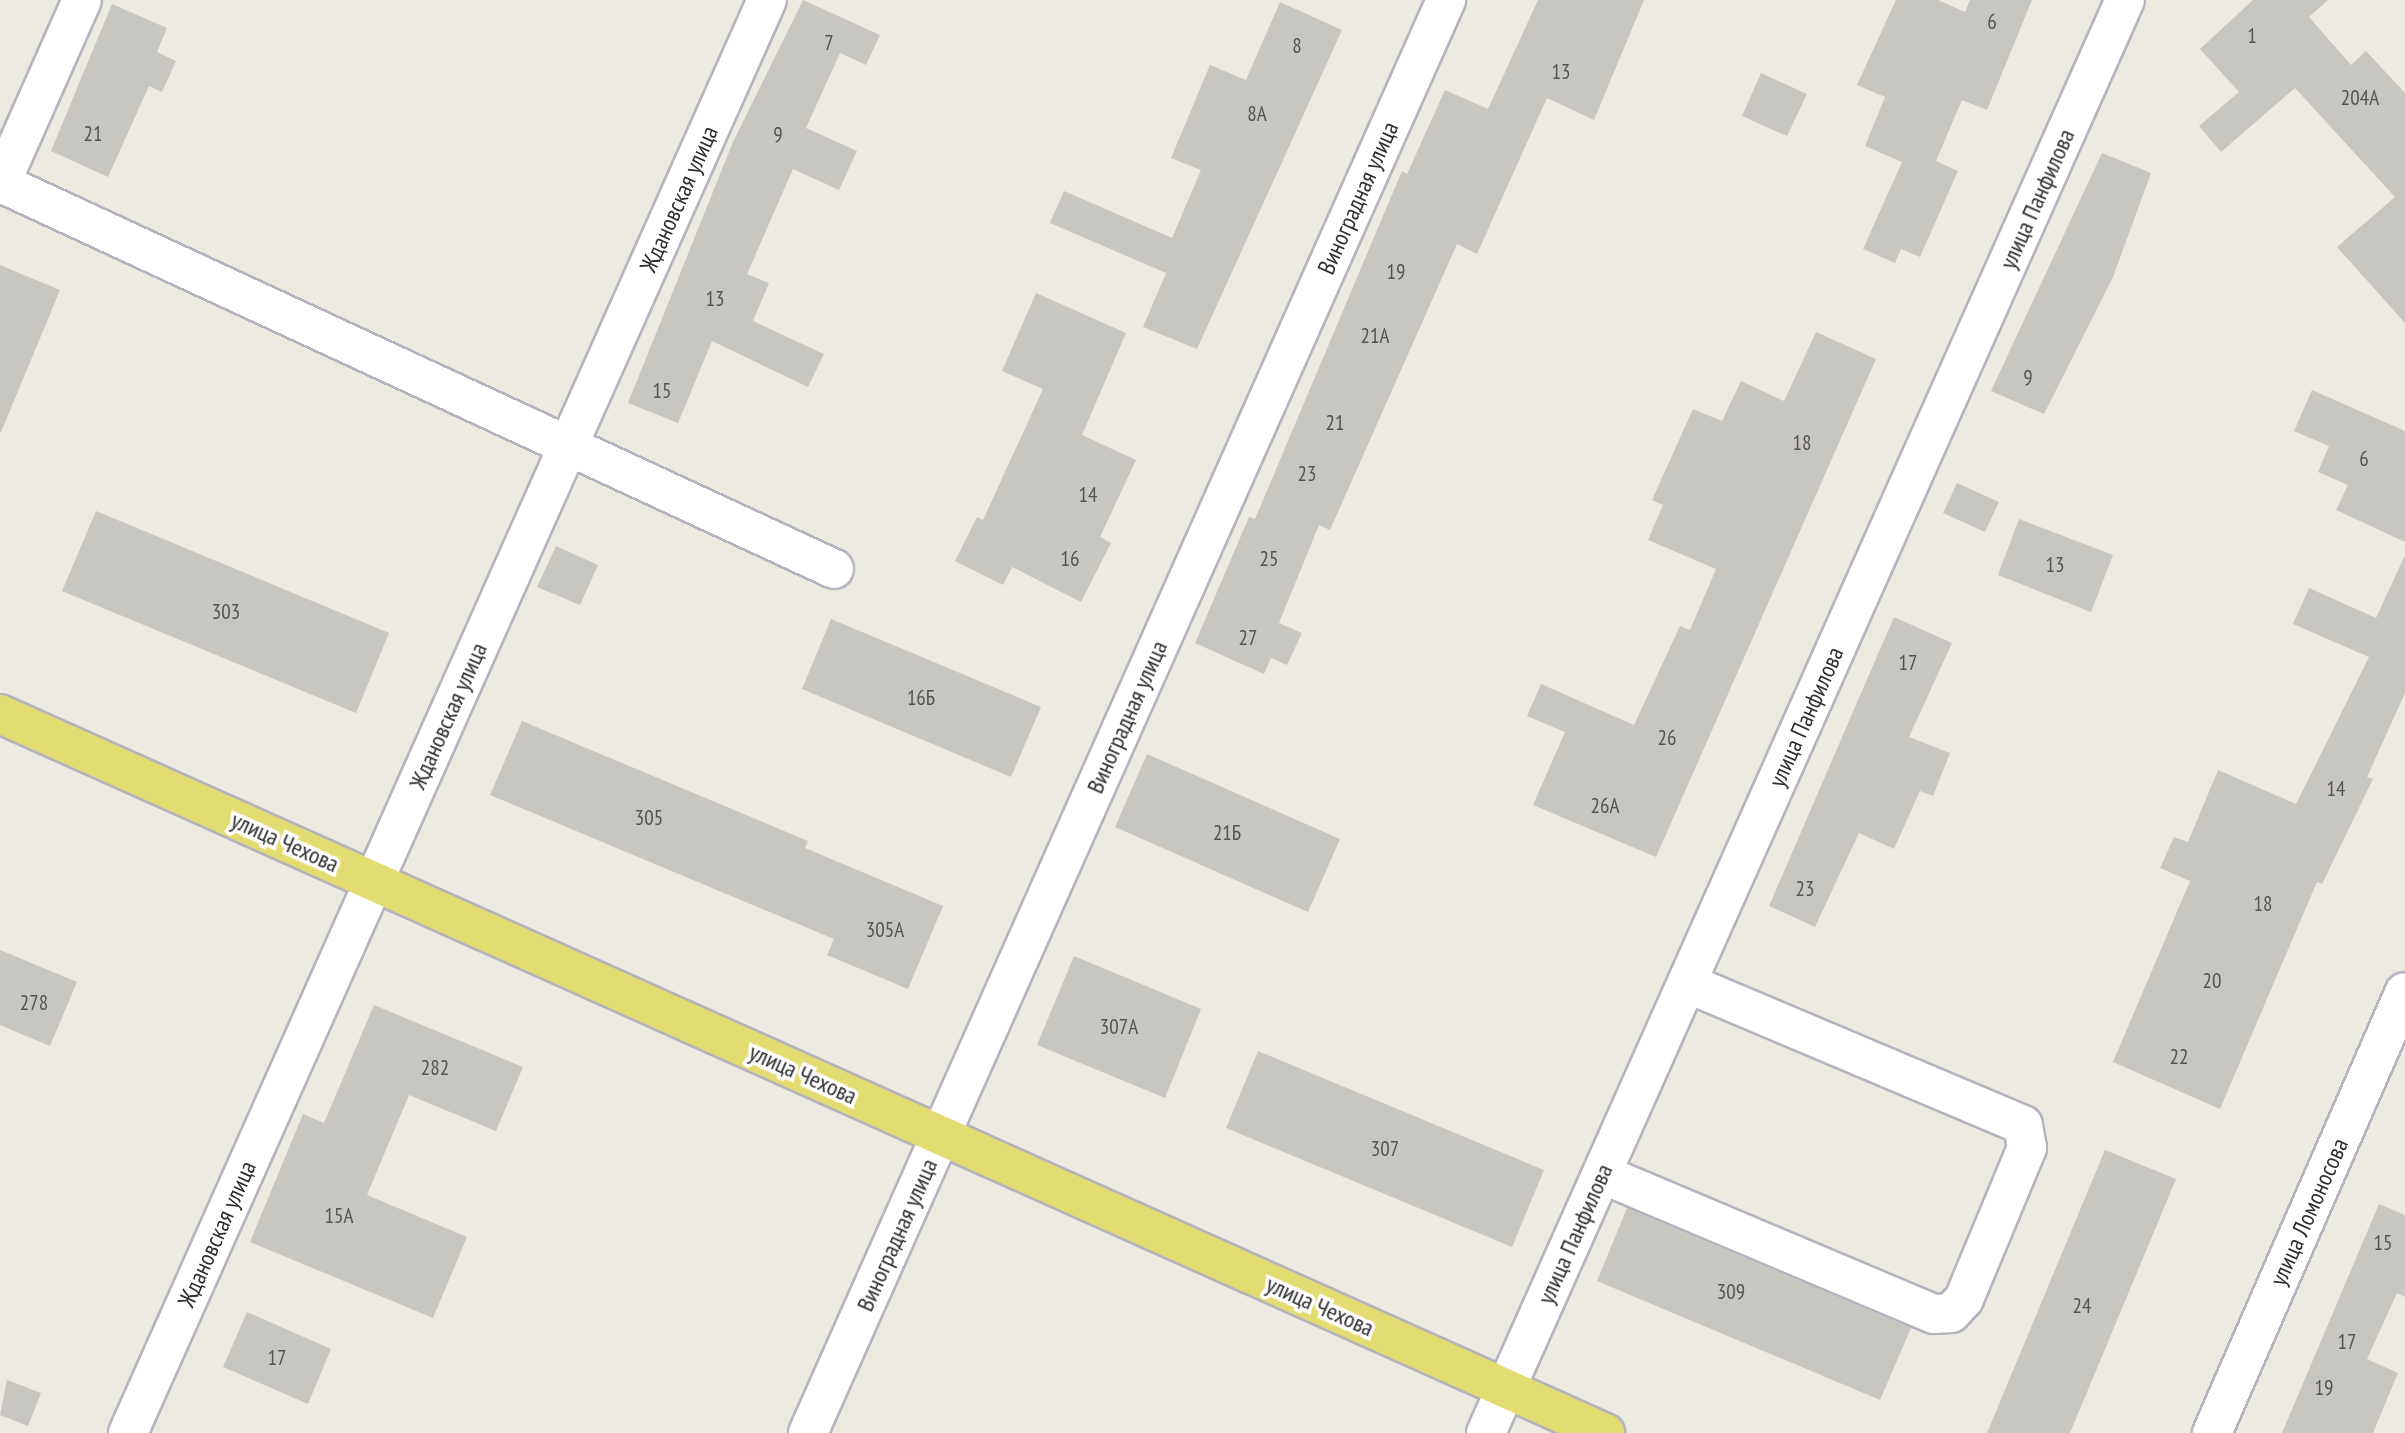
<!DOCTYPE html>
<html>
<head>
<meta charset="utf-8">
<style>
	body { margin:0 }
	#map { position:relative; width:2405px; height:1433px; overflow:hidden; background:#edeae1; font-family:"PT Sans Narrow",sans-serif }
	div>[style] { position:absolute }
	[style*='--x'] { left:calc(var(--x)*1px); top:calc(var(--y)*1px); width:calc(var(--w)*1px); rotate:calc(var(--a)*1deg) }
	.building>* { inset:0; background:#c8c6c0 }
	.roads { filter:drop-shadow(2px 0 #b4b4bf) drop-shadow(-2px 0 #b4b4bf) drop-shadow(0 2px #b4b4bf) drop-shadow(0 -2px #b4b4bf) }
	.minor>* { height:38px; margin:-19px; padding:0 19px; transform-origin:19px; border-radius:19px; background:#fff }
	.major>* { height:38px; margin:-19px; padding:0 19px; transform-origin:19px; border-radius:19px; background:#e3dc70 }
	span { translate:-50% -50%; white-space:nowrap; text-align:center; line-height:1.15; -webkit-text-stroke:7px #fff; paint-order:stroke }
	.number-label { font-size:21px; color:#545352 }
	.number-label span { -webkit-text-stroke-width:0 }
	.street-label { font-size:24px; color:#2d2d2d }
</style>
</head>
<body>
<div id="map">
	<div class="building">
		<i style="clip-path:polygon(803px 0,880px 35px,866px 65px,840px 53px,806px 128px,857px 151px,839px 190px,793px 169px,747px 274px,769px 283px,753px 321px,824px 354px,808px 387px,712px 341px,678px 423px,628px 403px,733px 142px)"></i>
		<i style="clip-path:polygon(1538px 0,1644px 0,1594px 120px,1547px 98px,1477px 254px,1457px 244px,1330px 530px,1319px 525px,1279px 623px,1302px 633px,1287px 665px,1271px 658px,1264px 674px,1195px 643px,1249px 517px,1255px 519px,1402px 171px,1407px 174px,1445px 90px,1488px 109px)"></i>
		<i style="clip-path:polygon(1896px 0,1938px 0,1965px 12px,1970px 0,2032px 0,1987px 110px,1962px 100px,1936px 161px,1958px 171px,1920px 257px,1901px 249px,1895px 263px,1863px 249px,1902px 162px,1865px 146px,1885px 97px,1857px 85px)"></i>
		<i style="clip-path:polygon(2253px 0,2328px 0,2309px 17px,2351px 65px,2366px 51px,2405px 93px,2405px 323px,2337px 247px,2395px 197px,2295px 88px,2221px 152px,2199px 126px,2239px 92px,2200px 49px)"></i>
		<i style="clip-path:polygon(1280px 2px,1342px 30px,1197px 349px,1143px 327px,1166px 273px,1050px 223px,1064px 191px,1172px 238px,1201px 170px,1171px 158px,1210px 65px,1246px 80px)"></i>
		<i style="clip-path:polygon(112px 4px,167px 28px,157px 52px,176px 61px,162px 92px,149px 86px,108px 177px,51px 151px)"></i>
		<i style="clip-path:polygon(1761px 73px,1807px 94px,1787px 136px,1742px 116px)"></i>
		<i style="clip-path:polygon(2102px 153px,2151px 173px,2113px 277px,2044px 414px,1991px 391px)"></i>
		<i style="clip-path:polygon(0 265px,60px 290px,1px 432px,0 432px)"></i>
		<i style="clip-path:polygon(1036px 293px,1126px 333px,1082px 435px,1136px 460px,1100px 537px,1111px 543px,1081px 602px,1012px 567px,1003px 585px,955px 561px,977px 517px,983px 520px,1043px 389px,1002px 371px)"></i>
		<i style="clip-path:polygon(1816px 332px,1876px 359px,1656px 857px,1533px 805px,1565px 732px,1527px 716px,1541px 684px,1634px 725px,1680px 626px,1690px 630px,1716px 569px,1648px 540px,1663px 505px,1652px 500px,1693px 409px,1722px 421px,1741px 381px,1784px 401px)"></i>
		<i style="clip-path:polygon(2312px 390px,2405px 431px,2405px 542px,2336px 510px,2348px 485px,2318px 472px,2329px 446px,2294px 431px)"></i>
		<i style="clip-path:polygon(1957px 483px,1999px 502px,1985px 532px,1943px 513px)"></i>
		<i style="clip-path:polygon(96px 511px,389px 633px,356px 713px,62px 591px)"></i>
		<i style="clip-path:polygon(2019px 519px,2113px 555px,2091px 612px,1998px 575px)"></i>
		<i style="clip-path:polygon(556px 546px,598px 565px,580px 605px,537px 587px)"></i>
		<i style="clip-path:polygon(2405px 555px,2405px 693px,2367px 777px,2373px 779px,2322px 884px,2317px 882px,2220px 1109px,2113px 1062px,2190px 881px,2160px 868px,2174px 837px,2188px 842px,2218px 770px,2296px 804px,2369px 657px,2293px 624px,2309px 588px,2376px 618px)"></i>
		<i style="clip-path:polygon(1894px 617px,1952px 643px,1909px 737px,1950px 753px,1933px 796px,1920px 791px,1894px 849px,1859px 833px,1815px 927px,1769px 906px)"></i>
		<i style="clip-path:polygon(831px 619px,1041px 707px,1011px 777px,802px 689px)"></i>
		<i style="clip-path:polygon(522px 721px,808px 841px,805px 848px,943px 906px,908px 989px,827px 955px,834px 939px,490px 795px)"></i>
		<i style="clip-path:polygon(1147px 754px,1340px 839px,1308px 912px,1115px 827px)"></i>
		<i style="clip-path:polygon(0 950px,77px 982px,50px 1046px,0 1025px)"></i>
		<i style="clip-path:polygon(1074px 956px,1201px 1009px,1165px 1098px,1037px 1045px)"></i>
		<i style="clip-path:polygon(374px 1005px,523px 1067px,496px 1131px,409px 1095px,367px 1195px,467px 1237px,433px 1318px,250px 1242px,303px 1114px,324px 1123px)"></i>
		<i style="clip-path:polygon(1258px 1051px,1544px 1170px,1512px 1247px,1226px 1128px)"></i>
		<i style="clip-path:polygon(2105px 1150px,2176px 1179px,2070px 1433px,1987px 1433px)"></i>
		<i style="clip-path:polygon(2379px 1204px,2405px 1215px,2405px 1297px,2397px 1293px,2367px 1359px,2398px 1373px,2373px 1433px,2282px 1433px)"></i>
		<i style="clip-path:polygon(1627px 1208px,1911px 1328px,1880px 1400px,1597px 1281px)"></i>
		<i style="clip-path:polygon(247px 1312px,331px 1349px,308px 1404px,223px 1367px)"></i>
		<i style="clip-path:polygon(7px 1380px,41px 1393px,28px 1426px,0 1415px)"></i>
	</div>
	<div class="roads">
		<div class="minor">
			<i style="--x:1;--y:183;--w:918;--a:24.86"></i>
			<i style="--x:0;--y:185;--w:202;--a:-66.1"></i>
			<i style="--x:1602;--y:1174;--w:360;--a:22.9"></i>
			<i style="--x:1934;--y:1314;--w:17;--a:-3"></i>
			<i style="--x:1951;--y:1313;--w:19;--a:-47"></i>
			<i style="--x:1964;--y:1299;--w:164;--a:-67.4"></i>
			<i style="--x:2027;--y:1148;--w:23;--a:-100"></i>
			<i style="--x:2023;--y:1125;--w:365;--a:-157.1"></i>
			<i style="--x:128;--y:1433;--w:1569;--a:-65.97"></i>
			<i style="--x:808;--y:1433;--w:1569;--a:-66"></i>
			<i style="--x:1486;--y:1433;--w:1569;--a:-65.97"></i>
			<i style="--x:2212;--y:1433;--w:481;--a:-66.4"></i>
		</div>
		<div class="major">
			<i style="--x:0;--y:714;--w:1759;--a:24.13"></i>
		</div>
	</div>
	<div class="number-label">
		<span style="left:1992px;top:22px">6</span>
		<span style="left:2252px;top:36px">1</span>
		<span style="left:829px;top:43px">7</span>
		<span style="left:1297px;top:46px">8</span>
		<span style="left:1561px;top:72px">13</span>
		<span style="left:2360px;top:98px">204А</span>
		<span style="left:1257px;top:114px">8А</span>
		<span style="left:93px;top:134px">21</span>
		<span style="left:778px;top:135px">9</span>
		<span style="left:1396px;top:272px">19</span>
		<span style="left:715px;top:299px">13</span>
		<span style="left:1375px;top:336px">21А</span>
		<span style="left:2028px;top:378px">9</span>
		<span style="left:662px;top:391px">15</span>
		<span style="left:1335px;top:423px">21</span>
		<span style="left:1802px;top:443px">18</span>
		<span style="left:2364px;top:459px">6</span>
		<span style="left:1307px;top:474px">23</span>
		<span style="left:1088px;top:495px">14</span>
		<span style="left:1070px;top:559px">16</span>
		<span style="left:1269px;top:559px">25</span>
		<span style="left:2055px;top:565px">13</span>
		<span style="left:226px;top:612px">303</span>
		<span style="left:1248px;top:638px">27</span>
		<span style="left:1908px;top:663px">17</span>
		<span style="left:921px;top:698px">16Б</span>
		<span style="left:1667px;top:738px">26</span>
		<span style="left:2336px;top:789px">14</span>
		<span style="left:1605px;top:806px">26А</span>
		<span style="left:649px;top:818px">305</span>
		<span style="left:1227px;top:833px">21Б</span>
		<span style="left:1805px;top:889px">23</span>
		<span style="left:2263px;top:904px">18</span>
		<span style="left:885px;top:930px">305А</span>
		<span style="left:2212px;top:981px">20</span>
		<span style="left:34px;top:1003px">278</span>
		<span style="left:1119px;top:1027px">307А</span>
		<span style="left:2179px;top:1057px">22</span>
		<span style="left:435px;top:1068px">282</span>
		<span style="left:1385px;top:1149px">307</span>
		<span style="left:339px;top:1216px">15А</span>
		<span style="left:2383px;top:1243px">15</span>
		<span style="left:1731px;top:1292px">309</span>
		<span style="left:2082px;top:1306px">24</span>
		<span style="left:2347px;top:1342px">17</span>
		<span style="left:277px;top:1358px">17</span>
		<span style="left:2324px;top:1388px">19</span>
	</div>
	<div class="street-label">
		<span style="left:1358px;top:198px;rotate:-66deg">Виноградная улица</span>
		<span style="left:679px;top:199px;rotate:-66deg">Ждановская улица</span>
		<span style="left:2037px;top:199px;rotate:-66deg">улица Панфилова</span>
		<span style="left:448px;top:716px;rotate:-66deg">Ждановская улица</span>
		<span style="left:1127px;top:717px;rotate:-66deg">Виноградная улица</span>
		<span style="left:1806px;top:717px;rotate:-66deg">улица Панфилова</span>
		<span style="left:285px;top:842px;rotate:24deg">улица Чехова</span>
		<span style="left:803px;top:1074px;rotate:24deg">улица Чехова</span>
		<span style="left:2309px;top:1212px;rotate:-66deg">улица Ломоносова</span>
		<span style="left:217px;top:1234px;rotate:-66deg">Ждановская улица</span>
		<span style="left:1575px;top:1234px;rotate:-66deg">улица Панфилова</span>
		<span style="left:897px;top:1235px;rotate:-66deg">Виноградная улица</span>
		<span style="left:1320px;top:1306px;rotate:24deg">улица Чехова</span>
	</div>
</div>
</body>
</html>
